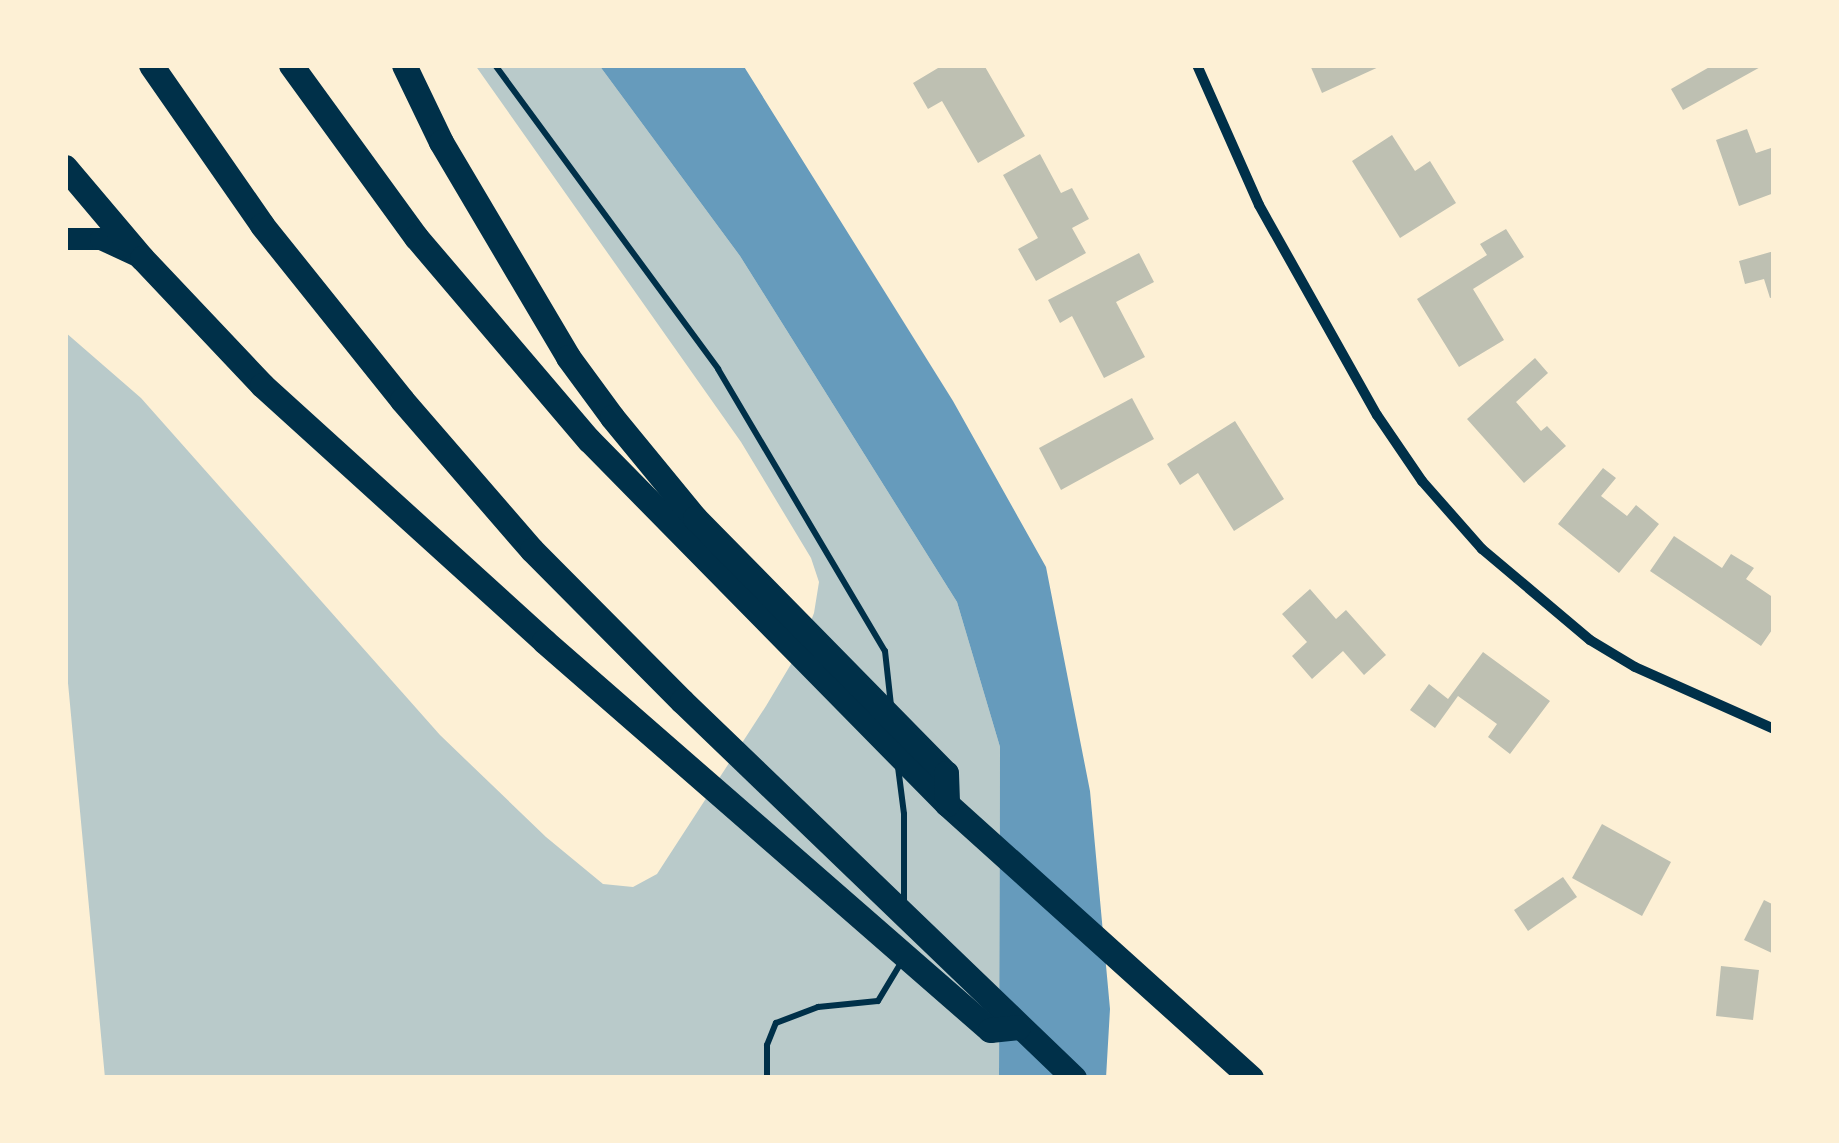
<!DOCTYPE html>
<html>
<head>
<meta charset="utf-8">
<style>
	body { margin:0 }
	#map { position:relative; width:1839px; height:1143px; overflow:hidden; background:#fdf0d5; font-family:"Fira Sans Condensed",sans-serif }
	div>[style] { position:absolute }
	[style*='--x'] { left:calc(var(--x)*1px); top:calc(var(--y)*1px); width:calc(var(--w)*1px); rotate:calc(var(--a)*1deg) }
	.green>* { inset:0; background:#b9caca }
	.water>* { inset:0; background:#669bbc }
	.building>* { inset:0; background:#bec0b2 }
	.service>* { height:6px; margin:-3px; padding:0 3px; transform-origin:3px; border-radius:3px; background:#003049 }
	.minor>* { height:10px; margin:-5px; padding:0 5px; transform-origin:5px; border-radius:5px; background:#003049 }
	.primary>* { height:22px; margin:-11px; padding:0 11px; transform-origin:11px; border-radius:11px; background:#003049 }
	.motorway>* { height:25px; margin:-12.5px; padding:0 12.5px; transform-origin:12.5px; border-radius:12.5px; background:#003049 }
	span { translate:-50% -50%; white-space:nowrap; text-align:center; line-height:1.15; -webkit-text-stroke:8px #fdf0d5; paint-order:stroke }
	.frame { position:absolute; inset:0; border:68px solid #fdf0d5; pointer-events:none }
</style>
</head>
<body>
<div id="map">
	<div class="green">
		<i style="clip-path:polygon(475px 65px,599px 65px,740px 256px,957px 602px,1000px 747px,999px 1078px,105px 1078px,65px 651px,65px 332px,141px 398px,440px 735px,546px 837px,603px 884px,633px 887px,657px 874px,766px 706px,800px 649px,814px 613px,819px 582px,811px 558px,741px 442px)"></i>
	</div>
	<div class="water">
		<i style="clip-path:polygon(599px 65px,743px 65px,953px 401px,1046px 567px,1090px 791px,1110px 1009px,1106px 1078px,999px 1078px,1000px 747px,957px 602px,740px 256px)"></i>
	</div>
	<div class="building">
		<i style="clip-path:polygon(943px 65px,984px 65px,1025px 136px,978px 163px,942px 101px,928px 109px,913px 83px)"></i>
		<i style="clip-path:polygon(1310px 65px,1383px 65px,1322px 93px)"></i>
		<i style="clip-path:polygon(1713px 65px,1764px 65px,1683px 110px,1671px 89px)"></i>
		<i style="clip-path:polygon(1747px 129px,1756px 153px,1774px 147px,1774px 193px,1739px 206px,1716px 140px)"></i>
		<i style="clip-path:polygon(1392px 135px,1415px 171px,1430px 161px,1456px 203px,1400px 238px,1352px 161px)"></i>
		<i style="clip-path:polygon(1040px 154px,1061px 193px,1072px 188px,1089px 219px,1072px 228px,1086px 253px,1036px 281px,1018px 249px,1038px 238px,1003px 175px)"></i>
		<i style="clip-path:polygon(1506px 229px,1524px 257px,1473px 289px,1504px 340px,1459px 367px,1417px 299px,1487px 255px,1480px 244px)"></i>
		<i style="clip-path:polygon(1774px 251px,1774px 297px,1770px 298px,1764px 279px,1745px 284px,1739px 261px)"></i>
		<i style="clip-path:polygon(1139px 253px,1154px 282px,1116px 302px,1145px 357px,1104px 378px,1072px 316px,1060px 323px,1048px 300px)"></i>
		<i style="clip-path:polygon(1535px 358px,1548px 373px,1516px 402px,1541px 431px,1547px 426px,1566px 446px,1524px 483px,1467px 419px)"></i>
		<i style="clip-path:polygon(1132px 398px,1154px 439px,1061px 490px,1039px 448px)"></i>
		<i style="clip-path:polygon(1235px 421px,1284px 499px,1234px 531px,1198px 473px,1180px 485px,1167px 464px)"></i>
		<i style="clip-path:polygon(1603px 468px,1616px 478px,1601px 496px,1627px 516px,1636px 505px,1659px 524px,1619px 573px,1558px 524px)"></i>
		<i style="clip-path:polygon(1674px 536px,1722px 568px,1731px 554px,1754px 568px,1746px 579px,1774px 598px,1774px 627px,1761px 646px,1650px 571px)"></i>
		<i style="clip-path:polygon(1310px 589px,1336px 619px,1346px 610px,1386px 655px,1364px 675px,1343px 651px,1312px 679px,1292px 656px,1307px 642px,1282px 614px)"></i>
		<i style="clip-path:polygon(1483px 652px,1550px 701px,1510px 754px,1488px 737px,1497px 724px,1458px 696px,1435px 728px,1410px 710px,1429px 684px,1448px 699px)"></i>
		<i style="clip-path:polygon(1602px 824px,1671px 862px,1642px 916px,1572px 878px)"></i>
		<i style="clip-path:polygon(1563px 877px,1577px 897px,1528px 931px,1514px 910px)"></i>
		<i style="clip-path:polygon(1764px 900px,1774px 905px,1774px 954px,1744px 940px)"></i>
		<i style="clip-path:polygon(1721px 966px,1759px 970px,1753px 1020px,1716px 1016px)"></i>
	</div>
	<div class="service">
		<i style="--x:495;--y:65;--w:377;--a:53.7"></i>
		<i style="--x:718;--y:369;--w:328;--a:59.4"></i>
		<i style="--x:885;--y:651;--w:54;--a:83.7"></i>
		<i style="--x:898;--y:767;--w:47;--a:82.7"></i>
		<i style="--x:904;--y:814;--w:90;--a:90"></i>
		<i style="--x:767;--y:1078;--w:33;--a:-90"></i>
		<i style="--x:767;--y:1045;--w:24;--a:-68"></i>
		<i style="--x:776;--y:1023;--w:45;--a:-20.9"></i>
		<i style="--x:818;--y:1007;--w:60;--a:-5.7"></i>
		<i style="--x:878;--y:1001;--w:47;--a:-59"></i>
	</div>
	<div class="minor">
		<i style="--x:1197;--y:65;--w:153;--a:66.1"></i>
		<i style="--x:1259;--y:205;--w:241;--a:60.7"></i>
		<i style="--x:1377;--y:415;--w:80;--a:55.7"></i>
		<i style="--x:1422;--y:481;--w:91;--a:48.6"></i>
		<i style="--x:1482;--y:549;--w:141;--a:40.1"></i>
		<i style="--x:1590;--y:640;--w:52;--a:31"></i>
		<i style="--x:1635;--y:667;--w:152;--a:24"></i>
	</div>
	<div class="primary">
		<i style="--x:65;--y:239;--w:36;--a:0"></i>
		<i style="--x:101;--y:239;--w:41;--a:24.7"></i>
	</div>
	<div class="motorway">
		<i style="--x:151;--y:65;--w:195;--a:55.2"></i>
		<i style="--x:262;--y:225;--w:224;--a:51.3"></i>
		<i style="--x:402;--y:400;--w:198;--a:49.1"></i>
		<i style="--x:532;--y:550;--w:213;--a:45.2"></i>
		<i style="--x:682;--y:701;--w:544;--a:43.88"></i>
		<i style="--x:291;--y:65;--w:213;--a:54"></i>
		<i style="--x:416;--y:237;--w:267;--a:49.6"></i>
		<i style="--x:589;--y:440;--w:511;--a:45.48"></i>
		<i style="--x:947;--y:804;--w:409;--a:42"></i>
		<i style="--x:404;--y:65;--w:85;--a:64.3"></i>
		<i style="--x:441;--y:142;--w:250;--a:59.4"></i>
		<i style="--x:568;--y:357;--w:74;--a:53.7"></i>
		<i style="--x:612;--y:417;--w:131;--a:50.6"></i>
		<i style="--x:695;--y:518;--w:358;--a:45.5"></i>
		<i style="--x:946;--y:773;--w:31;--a:88"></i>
		<i style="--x:65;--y:167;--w:119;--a:49.8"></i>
		<i style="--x:142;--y:258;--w:175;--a:46.6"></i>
		<i style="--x:262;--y:385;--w:381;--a:42.2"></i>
		<i style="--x:544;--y:641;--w:592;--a:41.09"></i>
		<i style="--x:990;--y:1030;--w:28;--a:-6"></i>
	</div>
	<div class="frame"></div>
</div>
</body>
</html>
